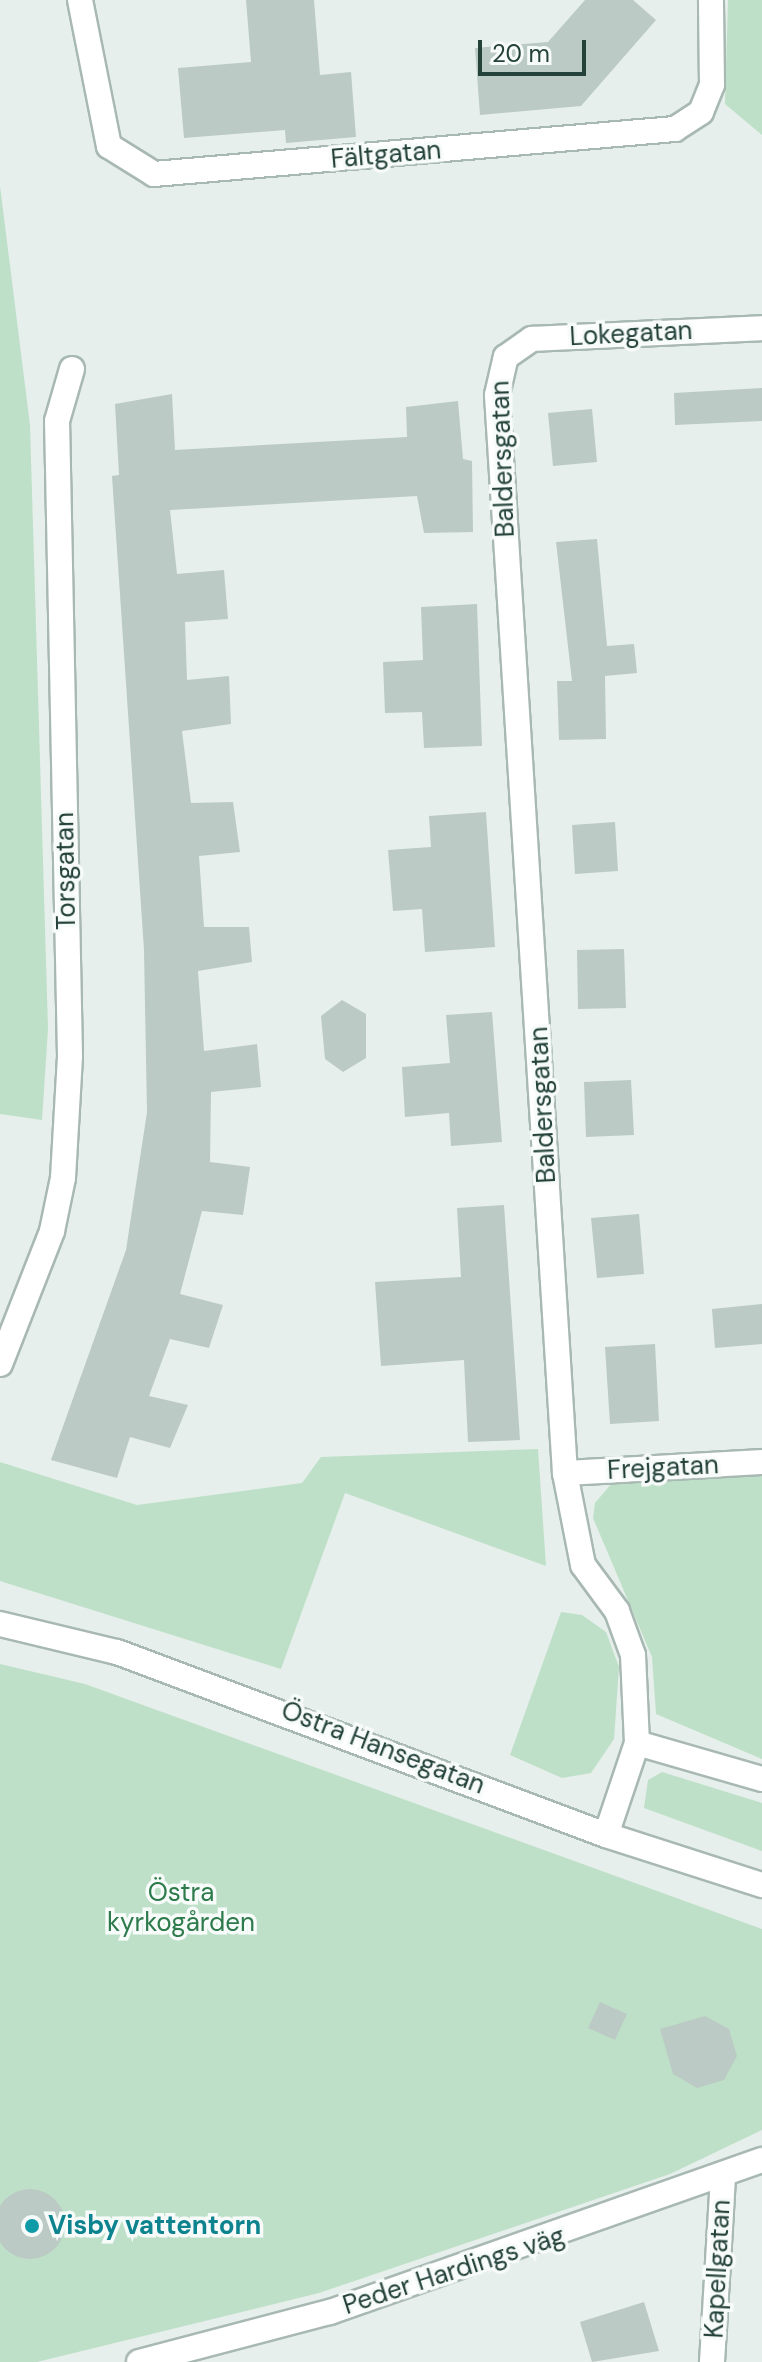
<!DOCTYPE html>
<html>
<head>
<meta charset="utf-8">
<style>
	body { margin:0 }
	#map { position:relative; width:762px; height:2362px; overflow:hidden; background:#e6efeb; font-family:"DM Sans",sans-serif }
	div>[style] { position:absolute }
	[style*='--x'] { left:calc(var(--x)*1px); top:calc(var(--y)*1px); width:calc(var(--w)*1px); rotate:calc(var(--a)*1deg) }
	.green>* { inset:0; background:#bfe0c8 }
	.building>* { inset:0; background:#bbcac4 }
	.round { border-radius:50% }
	.roads { filter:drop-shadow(2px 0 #a8b8b2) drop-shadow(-2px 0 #a8b8b2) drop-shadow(0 2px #a8b8b2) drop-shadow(0 -2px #a8b8b2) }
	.minor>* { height:24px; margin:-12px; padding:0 12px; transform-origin:12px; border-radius:12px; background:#fff }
	.dots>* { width:22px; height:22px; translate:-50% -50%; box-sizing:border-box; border:4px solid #f7fbf9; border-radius:50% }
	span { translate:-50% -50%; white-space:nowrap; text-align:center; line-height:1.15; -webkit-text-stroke:7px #f7fbf9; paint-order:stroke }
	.street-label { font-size:26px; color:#24423a }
	.park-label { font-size:26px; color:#2d7a4b }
	.culture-label { font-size:26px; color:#0d838f; font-weight:700 }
	.left { translate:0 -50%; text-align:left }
	.scale { position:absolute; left:478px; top:40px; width:108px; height:36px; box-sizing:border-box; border:4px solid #24423a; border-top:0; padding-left:10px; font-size:24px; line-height:28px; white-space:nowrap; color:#24423a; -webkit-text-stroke:6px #f7fbf9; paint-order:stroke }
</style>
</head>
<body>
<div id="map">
	<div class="green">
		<i style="clip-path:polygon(728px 0,762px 0,762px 135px,725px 104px)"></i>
		<i style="clip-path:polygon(0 186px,30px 425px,48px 1029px,42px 1120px,0 1114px)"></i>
		<i style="clip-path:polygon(538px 1449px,546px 1566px,345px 1493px,281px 1669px,0 1581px,0 1462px,137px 1505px,302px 1483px,321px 1457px)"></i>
		<i style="clip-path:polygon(762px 1474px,762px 1759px,656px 1714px,652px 1657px,593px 1518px,595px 1503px,612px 1483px)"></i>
		<i style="clip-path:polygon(561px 1612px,582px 1615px,606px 1632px,619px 1667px,614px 1739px,591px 1773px,562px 1778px,510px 1755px)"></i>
		<i style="clip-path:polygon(0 1664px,85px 1684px,762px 1929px,762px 2130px,670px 2174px,319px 2293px,37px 2362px,0 2362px)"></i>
		<i style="clip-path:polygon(662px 1772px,762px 1803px,762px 1851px,644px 1808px,648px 1780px)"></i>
	</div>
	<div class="building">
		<i style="clip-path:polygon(246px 0,314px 0,320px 75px,351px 72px,356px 137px,286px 143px,285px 130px,184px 138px,178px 68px,251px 62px)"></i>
		<i style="clip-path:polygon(585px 0,633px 0,656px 20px,581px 106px,480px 115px,475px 48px,548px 42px)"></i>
		<i style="clip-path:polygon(762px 388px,762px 421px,675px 425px,674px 393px)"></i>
		<i style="clip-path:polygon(172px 394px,175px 450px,407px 437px,406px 407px,458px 401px,463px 459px,472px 461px,473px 532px,424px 533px,417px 496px,170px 510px,177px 574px,224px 570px,228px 619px,185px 622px,187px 680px,229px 676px,231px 724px,182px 731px,191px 803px,233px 802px,240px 852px,199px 856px,204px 927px,249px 927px,252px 962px,198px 971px,204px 1051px,257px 1044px,261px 1087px,211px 1092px,210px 1162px,250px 1167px,243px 1215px,202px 1211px,180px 1294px,223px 1305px,209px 1348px,170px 1339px,149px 1396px,188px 1405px,170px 1448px,130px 1437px,117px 1478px,51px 1460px,126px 1250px,147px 1112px,144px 950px,112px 476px,119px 475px,115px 404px)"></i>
		<i style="clip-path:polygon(592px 409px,597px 462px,553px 466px,548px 413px)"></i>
		<i style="clip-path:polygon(597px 539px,607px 646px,634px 644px,637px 673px,605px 676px,606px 739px,559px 740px,557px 681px,572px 681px,556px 542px)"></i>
		<i style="clip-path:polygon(477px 604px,482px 746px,424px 748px,422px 712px,385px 713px,383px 662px,423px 660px,421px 607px)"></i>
		<i style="clip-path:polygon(486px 812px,495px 947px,425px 952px,422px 909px,393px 911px,388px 850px,431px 847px,429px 816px)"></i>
		<i style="clip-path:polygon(615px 822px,618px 871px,575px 874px,572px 825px)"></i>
		<i style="clip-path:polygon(624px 949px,626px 1008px,578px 1009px,577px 950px)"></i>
		<i style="clip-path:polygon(342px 1000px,366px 1014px,366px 1058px,343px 1072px,325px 1059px,321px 1016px)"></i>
		<i style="clip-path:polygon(492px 1012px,502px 1142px,451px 1146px,449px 1113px,405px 1117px,402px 1067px,450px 1063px,446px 1015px)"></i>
		<i style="clip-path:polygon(631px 1080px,634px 1135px,586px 1137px,584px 1082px)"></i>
		<i style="clip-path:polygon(504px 1205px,520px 1440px,468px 1442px,464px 1360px,381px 1366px,375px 1282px,461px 1277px,457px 1208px)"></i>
		<i style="clip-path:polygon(639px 1214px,644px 1274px,597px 1278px,591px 1218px)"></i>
		<i style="clip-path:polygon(762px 1304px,762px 1344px,715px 1348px,712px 1309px)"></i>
		<i style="clip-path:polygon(655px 1344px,659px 1421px,610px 1424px,605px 1347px)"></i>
		<i style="clip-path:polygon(600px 2002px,627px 2014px,615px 2040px,588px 2028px)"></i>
		<i style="clip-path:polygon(705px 2016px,729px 2029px,737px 2056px,724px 2080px,697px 2088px,673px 2074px,660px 2029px)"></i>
		<i class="round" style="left:-5px;top:2189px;width:70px;height:70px"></i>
		<i style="clip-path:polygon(644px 2302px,659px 2351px,592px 2362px,580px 2322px)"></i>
	</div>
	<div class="roads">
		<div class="minor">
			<i style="--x:80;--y:0;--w:149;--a:78.8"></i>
			<i style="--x:109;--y:146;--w:53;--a:31.9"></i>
			<i style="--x:154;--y:174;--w:523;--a:-4.94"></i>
			<i style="--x:675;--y:129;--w:31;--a:-33"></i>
			<i style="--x:701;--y:112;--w:29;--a:-68"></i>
			<i style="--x:712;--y:85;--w:85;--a:-90.7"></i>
			<i style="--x:0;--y:1364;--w:143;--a:-68.6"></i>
			<i style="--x:52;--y:1231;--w:54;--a:-78.3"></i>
			<i style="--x:63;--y:1178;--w:122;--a:-86.7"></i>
			<i style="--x:70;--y:1056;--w:635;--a:-91.17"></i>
			<i style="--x:57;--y:421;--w:54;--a:-73.9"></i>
			<i style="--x:565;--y:1473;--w:197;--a:-3.2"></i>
			<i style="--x:0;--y:1624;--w:120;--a:13.5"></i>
			<i style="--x:117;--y:1652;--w:522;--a:20.52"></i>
			<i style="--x:606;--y:1835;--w:164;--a:17.8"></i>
			<i style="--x:637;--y:1743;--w:130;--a:16.1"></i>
			<i style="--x:606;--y:1835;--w:97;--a:-71.4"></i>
			<i style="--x:637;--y:1743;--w:88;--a:-92.6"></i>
			<i style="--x:633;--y:1655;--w:47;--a:-110"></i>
			<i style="--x:617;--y:1611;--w:57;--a:-126.5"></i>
			<i style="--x:583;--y:1565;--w:94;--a:-101.1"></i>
			<i style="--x:565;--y:1473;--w:1080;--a:-93.61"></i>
			<i style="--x:497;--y:395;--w:39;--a:-77"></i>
			<i style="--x:506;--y:357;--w:32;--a:-35"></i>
			<i style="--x:532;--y:339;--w:230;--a:-2.7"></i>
			<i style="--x:139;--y:2362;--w:197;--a:-14.7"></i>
			<i style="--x:330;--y:2312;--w:458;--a:-19.4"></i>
			<i style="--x:712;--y:2362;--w:187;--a:-86.6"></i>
		</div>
	</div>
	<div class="dots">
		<i style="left:32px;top:2226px;background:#0f9aa8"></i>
	</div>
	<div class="street-label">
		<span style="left:386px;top:155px;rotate:-5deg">Fältgatan</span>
		<span style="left:631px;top:334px;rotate:-3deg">Lokegatan</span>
		<span style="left:503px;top:459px;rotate:-92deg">Baldersgatan</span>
		<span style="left:66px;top:871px;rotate:-91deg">Torsgatan</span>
		<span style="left:543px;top:1105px;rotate:-93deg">Baldersgatan</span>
		<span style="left:663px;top:1468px;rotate:-3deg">Frejgatan</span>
		<span style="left:383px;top:1748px;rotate:21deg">Östra Hansegatan</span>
		<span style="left:718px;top:2269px;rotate:-87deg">Kapellgatan</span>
		<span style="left:454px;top:2271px;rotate:-18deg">Peder Hardings väg</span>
	</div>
	<div class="park-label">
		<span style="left:181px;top:1908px">Östra<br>kyrkogården</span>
	</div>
	<div class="culture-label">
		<span class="left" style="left:48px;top:2226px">Visby vattentorn</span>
	</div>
	<div class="scale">20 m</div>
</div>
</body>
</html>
